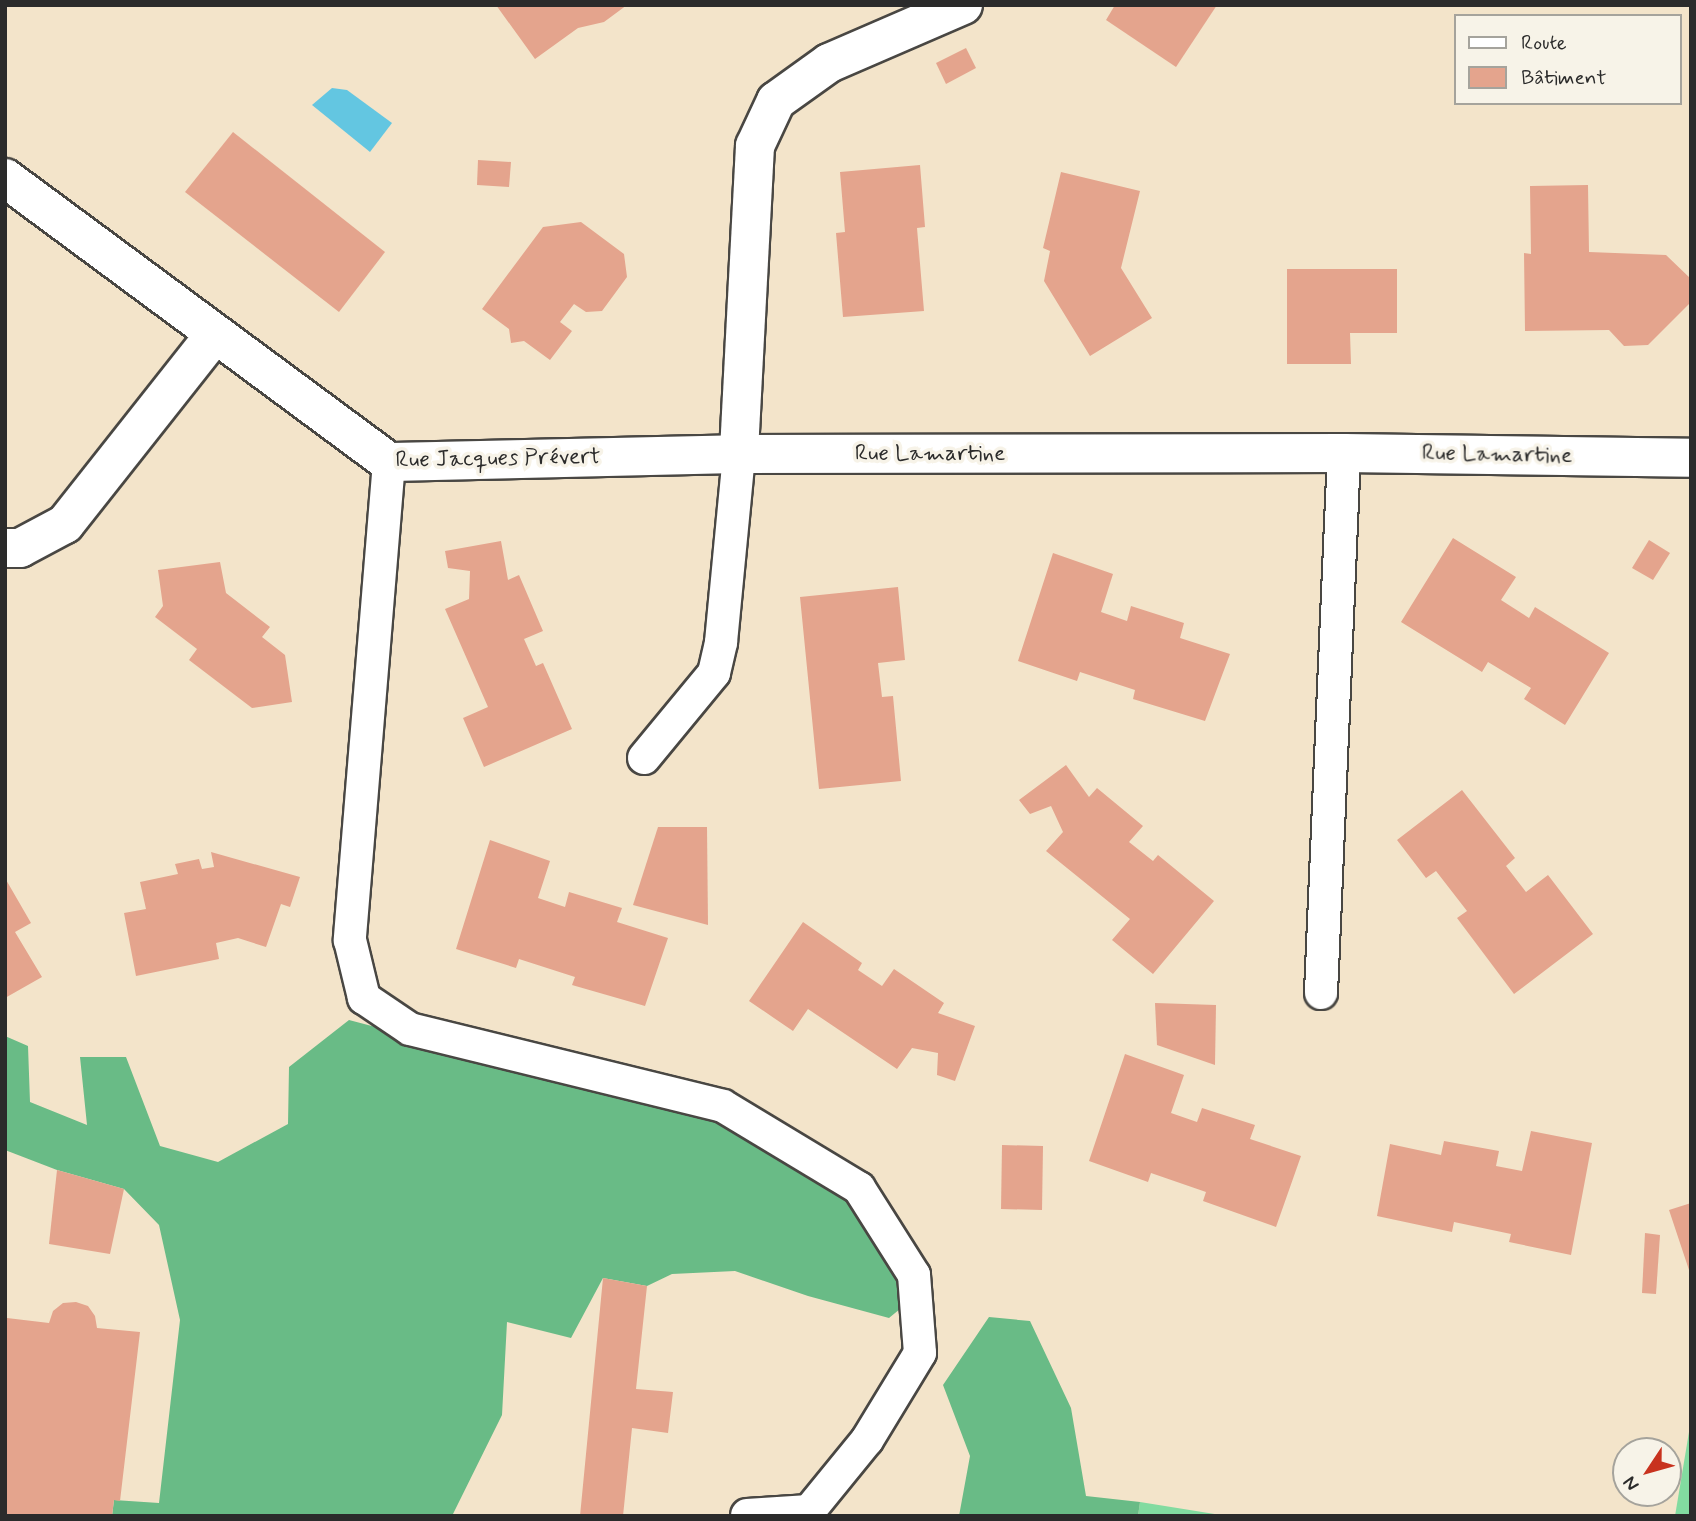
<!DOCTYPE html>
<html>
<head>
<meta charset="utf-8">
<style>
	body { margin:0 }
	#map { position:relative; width:1696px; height:1521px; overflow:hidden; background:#f3e4ca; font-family:Mynerve,sans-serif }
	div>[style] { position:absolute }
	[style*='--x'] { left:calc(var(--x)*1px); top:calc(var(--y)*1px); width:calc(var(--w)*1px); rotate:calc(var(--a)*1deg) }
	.green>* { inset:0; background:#82dba0 }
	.forest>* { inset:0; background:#69bb86 }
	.water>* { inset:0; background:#63c6e1 }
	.building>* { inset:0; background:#e4a48d }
	.roads { filter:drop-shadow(2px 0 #494743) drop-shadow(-2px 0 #494743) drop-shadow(0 2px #494743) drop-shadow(0 -2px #494743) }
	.service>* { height:32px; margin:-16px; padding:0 16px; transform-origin:16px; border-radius:16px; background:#fff }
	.minor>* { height:38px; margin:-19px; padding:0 19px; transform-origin:19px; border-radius:19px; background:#fff }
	span { translate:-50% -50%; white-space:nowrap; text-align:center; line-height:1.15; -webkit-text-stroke:7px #f7f3e8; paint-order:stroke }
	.street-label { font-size:23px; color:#2b2b2b }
	.frame { position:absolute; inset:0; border:7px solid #2b2b2b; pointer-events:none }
	.legend { position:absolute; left:1454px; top:14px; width:228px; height:91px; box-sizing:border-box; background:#f7f3e8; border:2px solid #a5a39c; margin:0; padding:9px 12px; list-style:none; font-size:21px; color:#2b2b2b }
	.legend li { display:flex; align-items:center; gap:14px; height:35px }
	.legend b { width:35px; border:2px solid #a5a39c }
	.north { position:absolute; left:1612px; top:1437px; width:70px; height:70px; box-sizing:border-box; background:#f7f3e8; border:2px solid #a5a39c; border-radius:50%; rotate:234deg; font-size:19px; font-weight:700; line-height:28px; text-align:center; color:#2b2b2b }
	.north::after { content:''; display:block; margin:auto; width:24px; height:32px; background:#c8321e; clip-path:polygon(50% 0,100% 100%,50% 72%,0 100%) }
</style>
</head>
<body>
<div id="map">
	<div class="green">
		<i style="clip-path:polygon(1691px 1420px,1691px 1516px,1675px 1516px)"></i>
		<i style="clip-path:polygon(1140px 1502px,1227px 1516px,1138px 1516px)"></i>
	</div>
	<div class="forest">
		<i style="clip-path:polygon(349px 1020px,761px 1129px,850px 1188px,923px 1290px,889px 1318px,808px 1296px,735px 1271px,672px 1274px,647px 1286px,603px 1278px,571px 1338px,507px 1322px,502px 1415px,452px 1516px,112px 1516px,114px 1500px,159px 1503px,180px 1320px,159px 1225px,124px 1189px,57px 1170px,5px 1150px,5px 1036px,28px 1046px,30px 1102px,87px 1125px,80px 1057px,126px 1057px,160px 1146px,218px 1162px,288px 1124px,289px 1067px)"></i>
		<i style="clip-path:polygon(989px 1317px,1030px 1321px,1071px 1408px,1086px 1496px,1140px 1502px,1138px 1516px,959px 1516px,970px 1456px,943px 1385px)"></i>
	</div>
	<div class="water">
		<i style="clip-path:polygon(332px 88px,347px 90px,392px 123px,370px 152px,312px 105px)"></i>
	</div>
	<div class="building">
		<i style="clip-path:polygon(496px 5px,627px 5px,604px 22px,578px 28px,535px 59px)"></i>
		<i style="clip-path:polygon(1115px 5px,1217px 5px,1176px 67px,1106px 20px)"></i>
		<i style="clip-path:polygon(966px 48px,976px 68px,946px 84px,936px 63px)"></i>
		<i style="clip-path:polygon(233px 132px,385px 252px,339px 312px,185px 192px)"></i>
		<i style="clip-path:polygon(478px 160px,511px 162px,509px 187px,477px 185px)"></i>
		<i style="clip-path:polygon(920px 165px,925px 227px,917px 228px,924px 311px,843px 317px,836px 233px,845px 232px,840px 172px)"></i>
		<i style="clip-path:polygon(1061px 172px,1140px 191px,1121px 268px,1152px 318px,1090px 356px,1044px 281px,1050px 251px,1043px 248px)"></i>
		<i style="clip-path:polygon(1588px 185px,1589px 252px,1666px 255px,1691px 279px,1691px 302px,1648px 345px,1624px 346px,1609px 330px,1525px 331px,1524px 253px,1531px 254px,1530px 186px)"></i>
		<i style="clip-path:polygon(581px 222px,624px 254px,627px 277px,602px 311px,586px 312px,574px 304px,560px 322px,572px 331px,550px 360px,524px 341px,511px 343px,509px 329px,482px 309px,543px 227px)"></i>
		<i style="clip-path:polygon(1287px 269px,1397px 269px,1397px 333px,1350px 333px,1351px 364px,1287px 364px)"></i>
		<i style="clip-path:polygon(1453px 538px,1516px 577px,1501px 600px,1529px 618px,1535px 607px,1609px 653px,1565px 725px,1524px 699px,1531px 688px,1488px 662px,1482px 672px,1401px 622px)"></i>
		<i style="clip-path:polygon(1649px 540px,1670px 553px,1653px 580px,1632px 568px)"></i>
		<i style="clip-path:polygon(501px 541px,508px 580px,519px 575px,543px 631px,524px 639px,536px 666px,543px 663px,572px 729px,484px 767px,463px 718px,488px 707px,445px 609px,469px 599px,470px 571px,448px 568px,445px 551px)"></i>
		<i style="clip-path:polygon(1053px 553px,1113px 574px,1101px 612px,1127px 621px,1131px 606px,1184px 623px,1180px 638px,1230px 654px,1205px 721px,1133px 699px,1135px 690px,1080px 672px,1077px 681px,1018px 661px)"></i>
		<i style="clip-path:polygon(220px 562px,226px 593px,270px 627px,262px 637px,285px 655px,292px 702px,252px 708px,189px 660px,197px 649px,155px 617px,163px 606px,158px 570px)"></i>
		<i style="clip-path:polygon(898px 587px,905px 660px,878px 663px,882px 697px,893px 696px,901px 781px,819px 789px,800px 597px)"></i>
		<i style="clip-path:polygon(1066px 765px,1089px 797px,1097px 788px,1143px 826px,1129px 842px,1153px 861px,1158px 855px,1214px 901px,1153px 974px,1112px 940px,1130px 919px,1046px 851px,1063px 832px,1051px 806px,1030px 814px,1019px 800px)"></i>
		<i style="clip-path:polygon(1462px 790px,1515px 858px,1506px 866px,1526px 892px,1548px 875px,1593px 934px,1514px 994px,1457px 918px,1467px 911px,1436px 871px,1426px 878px,1397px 840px)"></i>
		<i style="clip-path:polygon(658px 827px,707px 827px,708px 925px,633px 905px)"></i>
		<i style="clip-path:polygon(490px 840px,550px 861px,538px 898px,565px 907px,569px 892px,622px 908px,617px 922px,668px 938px,645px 1006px,572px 985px,575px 977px,519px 959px,516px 968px,456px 949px)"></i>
		<i style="clip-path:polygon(211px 852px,300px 877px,290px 907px,281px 904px,266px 947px,238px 938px,216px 943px,219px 959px,136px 976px,124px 913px,146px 909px,140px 882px,178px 874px,175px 864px,199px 859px,202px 869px,214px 867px)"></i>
		<i style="clip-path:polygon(5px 878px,31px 923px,15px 932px,42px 977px,5px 998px)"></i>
		<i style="clip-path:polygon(803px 922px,862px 963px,858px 970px,882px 986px,894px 969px,944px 1003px,938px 1013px,975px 1026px,955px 1081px,937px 1075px,938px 1053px,912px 1048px,897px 1069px,808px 1009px,793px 1031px,749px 1001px)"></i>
		<i style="clip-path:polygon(1155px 1003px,1216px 1005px,1215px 1065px,1157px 1045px)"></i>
		<i style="clip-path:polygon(1125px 1054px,1184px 1075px,1171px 1113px,1197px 1122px,1202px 1108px,1255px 1125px,1250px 1139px,1301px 1156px,1276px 1227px,1203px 1201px,1206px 1192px,1151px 1173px,1148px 1182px,1089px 1161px)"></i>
		<i style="clip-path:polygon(1531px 1131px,1592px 1143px,1571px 1255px,1509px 1242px,1511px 1234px,1454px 1222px,1452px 1232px,1377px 1216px,1390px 1144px,1441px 1155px,1444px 1141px,1499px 1151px,1496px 1166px,1522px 1171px)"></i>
		<i style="clip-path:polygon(1002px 1145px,1043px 1146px,1042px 1210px,1001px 1209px)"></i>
		<i style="clip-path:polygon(57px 1170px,124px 1189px,110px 1254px,49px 1244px)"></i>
		<i style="clip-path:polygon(1691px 1203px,1691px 1273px,1690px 1273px,1669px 1210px)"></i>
		<i style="clip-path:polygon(1645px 1233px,1660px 1235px,1656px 1294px,1642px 1293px)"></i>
		<i style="clip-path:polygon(603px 1278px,647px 1286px,636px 1389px,673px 1392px,668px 1433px,632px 1428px,623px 1516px,580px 1516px)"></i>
		<i style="clip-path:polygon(76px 1302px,88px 1306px,95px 1316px,97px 1328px,140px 1332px,120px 1501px,114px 1500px,112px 1516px,5px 1516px,7px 1318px,49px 1323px,53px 1311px,63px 1303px)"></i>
	</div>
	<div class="roads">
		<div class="service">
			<i style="--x:389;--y:462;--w:480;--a:94.7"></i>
			<i style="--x:350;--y:940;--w:60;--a:76.4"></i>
			<i style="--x:364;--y:998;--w:55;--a:34"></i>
			<i style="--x:410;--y:1029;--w:322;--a:13.8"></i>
			<i style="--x:723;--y:1106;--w:159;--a:31.1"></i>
			<i style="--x:859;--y:1188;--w:103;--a:57.7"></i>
			<i style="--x:914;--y:1275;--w:78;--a:85.6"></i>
			<i style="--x:920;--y:1353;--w:102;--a:121.3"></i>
			<i style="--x:867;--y:1440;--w:92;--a:129.2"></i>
			<i style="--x:809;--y:1511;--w:62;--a:176.3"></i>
			<i style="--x:644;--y:758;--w:110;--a:-50.5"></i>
			<i style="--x:714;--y:673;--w:32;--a:-77"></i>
			<i style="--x:721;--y:642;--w:189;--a:-84.5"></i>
			<i style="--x:1321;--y:993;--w:540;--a:-87.56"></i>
		</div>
		<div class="minor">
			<i style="--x:963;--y:5;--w:146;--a:156.6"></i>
			<i style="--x:829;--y:63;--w:65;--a:144.4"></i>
			<i style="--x:776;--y:101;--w:50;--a:115"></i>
			<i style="--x:755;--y:146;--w:308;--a:93"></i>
			<i style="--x:739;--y:454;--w:605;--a:-0.09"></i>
			<i style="--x:1344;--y:453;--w:347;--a:0.8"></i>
			<i style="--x:5;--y:178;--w:478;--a:36.5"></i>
			<i style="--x:389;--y:462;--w:350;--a:-1.3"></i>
			<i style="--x:5;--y:548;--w:15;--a:0"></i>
			<i style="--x:20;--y:548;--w:51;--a:-28.1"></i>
			<i style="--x:65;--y:524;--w:241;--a:-51.7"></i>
		</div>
	</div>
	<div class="street-label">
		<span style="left:930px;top:454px">Rue Lamartine</span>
		<span style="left:1497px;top:455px;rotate:1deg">Rue Lamartine</span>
		<span style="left:498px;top:459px;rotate:-1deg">Rue Jacques Prévert</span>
	</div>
	<div class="frame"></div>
	<ul class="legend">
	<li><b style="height:9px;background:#fff"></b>Route</li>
	<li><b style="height:19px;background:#e4a48d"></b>Bâtiment</li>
	</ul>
	<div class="north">N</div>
</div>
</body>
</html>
